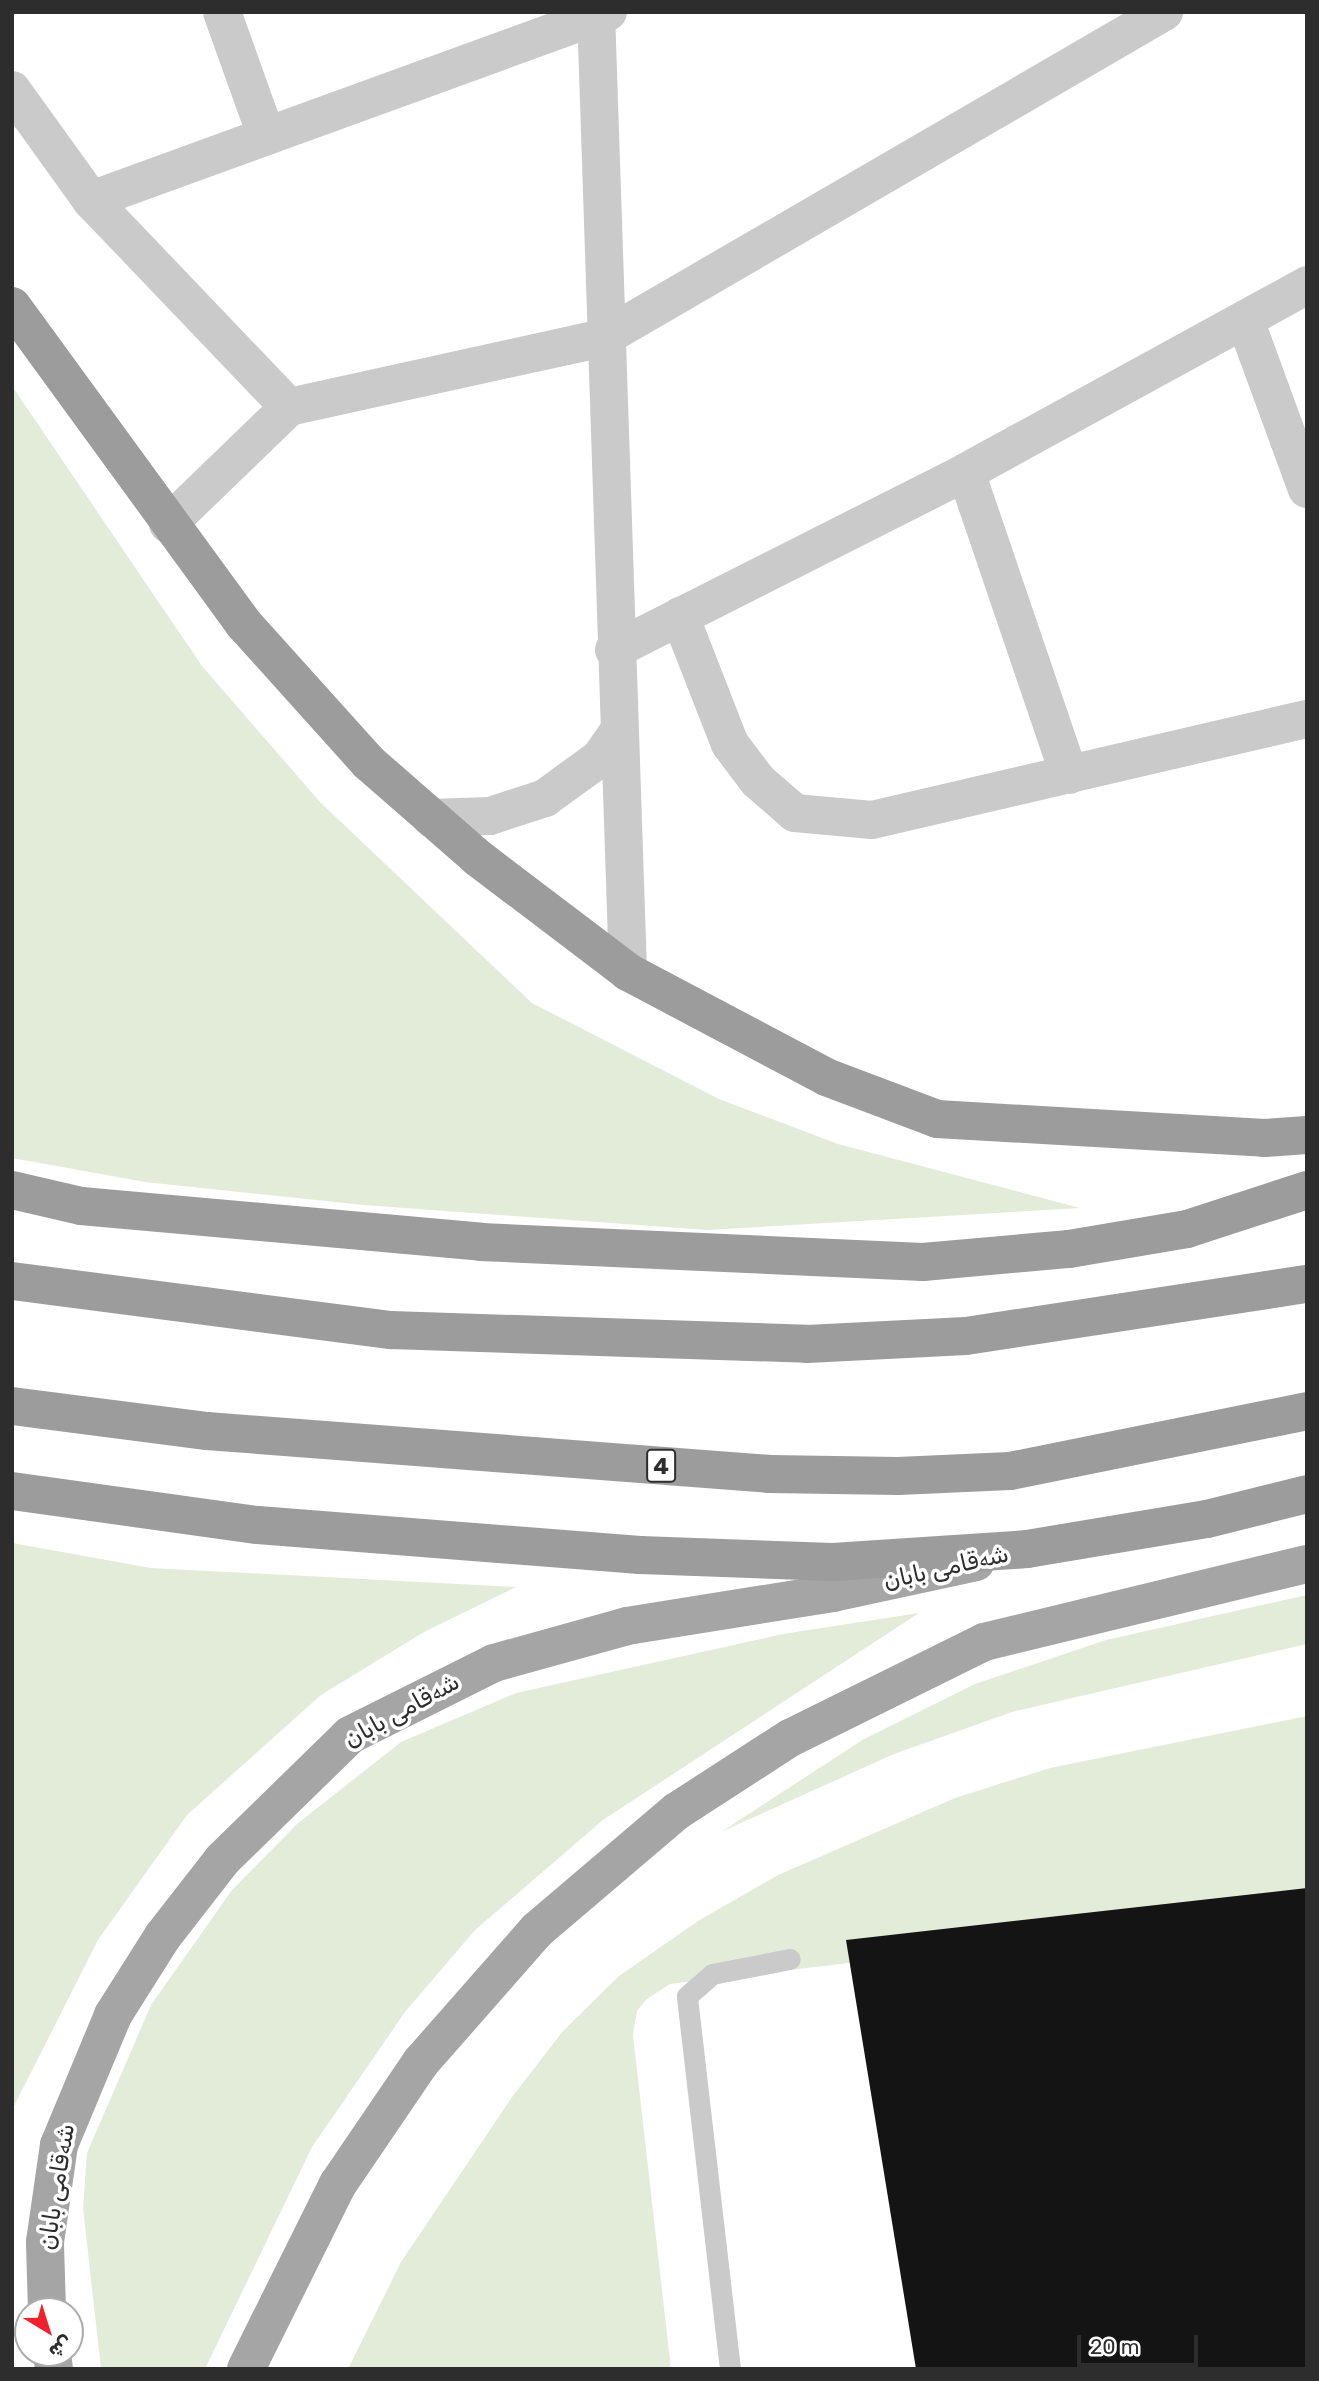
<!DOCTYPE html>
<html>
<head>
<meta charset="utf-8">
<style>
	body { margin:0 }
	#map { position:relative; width:1319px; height:2381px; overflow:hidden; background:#fff; font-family:Rubik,"Noto Naskh Arabic",sans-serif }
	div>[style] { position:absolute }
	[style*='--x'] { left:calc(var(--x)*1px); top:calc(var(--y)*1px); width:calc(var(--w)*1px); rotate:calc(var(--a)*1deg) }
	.green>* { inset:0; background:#e3ecd9 }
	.building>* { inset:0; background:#141414 }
	.service>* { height:21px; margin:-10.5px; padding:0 10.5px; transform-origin:10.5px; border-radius:10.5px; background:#cacaca }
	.minor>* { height:38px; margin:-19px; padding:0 19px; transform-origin:19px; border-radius:19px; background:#cacaca }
	.tertiary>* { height:38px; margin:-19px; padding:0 19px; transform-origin:19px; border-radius:19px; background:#cacaca }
	.primary>* { height:38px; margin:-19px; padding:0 19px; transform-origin:19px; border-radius:19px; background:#a5a5a5 }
	.trunk>* { height:38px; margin:-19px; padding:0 19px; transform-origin:19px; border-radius:19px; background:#9c9c9c }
	span { translate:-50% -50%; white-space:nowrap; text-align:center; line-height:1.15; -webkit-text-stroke:7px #fff; paint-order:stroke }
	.shield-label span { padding:2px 5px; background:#fff; border:2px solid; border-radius:5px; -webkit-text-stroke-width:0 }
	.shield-label { font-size:23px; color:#2d2d2d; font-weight:700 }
	.street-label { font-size:24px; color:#2d2d2d }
	.frame { position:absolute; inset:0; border:14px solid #2d2d2d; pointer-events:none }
	.north { position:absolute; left:14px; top:2297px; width:70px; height:70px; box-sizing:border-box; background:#fff; border:2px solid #ababab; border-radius:50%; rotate:142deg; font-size:19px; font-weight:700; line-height:28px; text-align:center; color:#2d2d2d }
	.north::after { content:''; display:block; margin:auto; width:24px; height:32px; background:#f1222e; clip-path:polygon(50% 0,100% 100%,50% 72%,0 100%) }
	.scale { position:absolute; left:1077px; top:2335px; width:121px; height:32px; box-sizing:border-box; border:4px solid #2d2d2d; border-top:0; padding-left:9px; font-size:21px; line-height:24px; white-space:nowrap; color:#2d2d2d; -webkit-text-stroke:5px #fff; paint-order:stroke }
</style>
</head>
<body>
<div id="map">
	<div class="green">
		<i style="clip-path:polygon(12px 386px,202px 666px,320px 802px,532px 1003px,719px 1099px,838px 1144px,1080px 1208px,707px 1230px,364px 1205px,145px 1182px,12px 1158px)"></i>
		<i style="clip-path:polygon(12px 1543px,151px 1568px,516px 1587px,424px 1632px,321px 1695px,187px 1815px,98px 1940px,12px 2110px)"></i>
		<i style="clip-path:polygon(1307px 1595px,1307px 1644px,1012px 1712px,894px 1754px,721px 1832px,864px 1739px,975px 1684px,1106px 1640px)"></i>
		<i style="clip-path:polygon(919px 1613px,603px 1820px,475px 1930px,405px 2012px,312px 2147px,205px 2369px,101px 2369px,83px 2208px,87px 2153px,151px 2005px,232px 1890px,297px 1824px,401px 1742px,516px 1693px,783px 1634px)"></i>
		<i style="clip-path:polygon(1307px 1716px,1307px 1909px,670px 1984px,647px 1999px,637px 2011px,633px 2035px,671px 2369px,348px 2369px,401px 2262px,512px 2097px,563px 2031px,619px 1976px,698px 1921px,778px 1875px,955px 1798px,1050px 1768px)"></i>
	</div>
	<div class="building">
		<i style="clip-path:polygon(1307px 1888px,1307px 2369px,916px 2369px,846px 1940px)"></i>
	</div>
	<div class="service">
		<i style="--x:730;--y:2369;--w:375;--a:-96.6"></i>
		<i style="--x:687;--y:1996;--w:33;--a:-41"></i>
		<i style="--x:712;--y:1974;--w:79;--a:-10.9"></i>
	</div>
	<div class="minor">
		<i style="--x:222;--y:12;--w:127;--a:70.3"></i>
		<i style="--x:12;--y:90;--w:135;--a:54.3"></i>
		<i style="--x:91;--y:200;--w:286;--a:46.3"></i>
		<i style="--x:289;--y:407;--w:321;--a:-12.4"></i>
		<i style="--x:603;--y:338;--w:649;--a:-30.16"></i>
		<i style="--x:91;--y:200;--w:550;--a:-19.98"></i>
		<i style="--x:1245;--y:320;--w:180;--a:69.9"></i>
		<i style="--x:966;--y:472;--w:320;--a:71.2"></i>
		<i style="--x:168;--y:524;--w:168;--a:-44"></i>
		<i style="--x:680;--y:616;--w:137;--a:68.7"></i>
		<i style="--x:730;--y:744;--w:46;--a:52.9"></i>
		<i style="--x:758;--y:781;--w:49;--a:40.9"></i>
		<i style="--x:795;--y:813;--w:77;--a:5.2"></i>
		<i style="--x:872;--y:820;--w:447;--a:-13.1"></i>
		<i style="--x:614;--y:650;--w:394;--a:-26.8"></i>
		<i style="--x:966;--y:472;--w:389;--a:-28.7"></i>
	</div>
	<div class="tertiary">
		<i style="--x:596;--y:12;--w:961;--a:88.09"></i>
		<i style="--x:431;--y:818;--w:59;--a:-1.9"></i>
		<i style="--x:490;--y:816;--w:58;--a:-18.1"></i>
		<i style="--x:545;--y:798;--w:68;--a:-36"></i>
		<i style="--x:600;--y:758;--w:29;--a:-55"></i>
	</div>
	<div class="primary">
		<i style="--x:47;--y:2311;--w:69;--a:-91.7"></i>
		<i style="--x:45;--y:2242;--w:98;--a:-81.8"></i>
		<i style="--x:59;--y:2145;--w:141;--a:-67.4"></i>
		<i style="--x:113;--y:2015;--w:93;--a:-57.7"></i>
		<i style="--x:163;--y:1936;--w:98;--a:-52.1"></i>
		<i style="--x:223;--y:1859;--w:177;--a:-44.3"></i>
		<i style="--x:350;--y:1735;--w:161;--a:-26.6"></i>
		<i style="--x:494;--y:1663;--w:138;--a:-15.5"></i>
		<i style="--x:627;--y:1626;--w:209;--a:-9.1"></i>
		<i style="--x:833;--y:1593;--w:146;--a:-12.2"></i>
		<i style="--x:52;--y:2353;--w:16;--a:83"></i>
		<i style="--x:246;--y:2369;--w:207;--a:-63.6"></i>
		<i style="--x:338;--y:2184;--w:148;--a:-55.8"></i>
		<i style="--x:421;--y:2062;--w:176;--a:-48.7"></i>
		<i style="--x:537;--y:1930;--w:184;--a:-40.4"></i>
		<i style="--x:677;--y:1811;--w:135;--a:-32.9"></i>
		<i style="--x:790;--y:1738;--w:216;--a:-26.3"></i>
		<i style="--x:984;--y:1642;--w:332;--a:-13.6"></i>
	</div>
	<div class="trunk">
		<i style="--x:12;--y:306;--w:392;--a:53.9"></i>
		<i style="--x:243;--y:623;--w:187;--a:48"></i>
		<i style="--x:368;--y:762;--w:146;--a:41.1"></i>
		<i style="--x:478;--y:858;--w:188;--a:37.2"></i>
		<i style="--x:628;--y:972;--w:224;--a:27.9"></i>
		<i style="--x:826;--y:1077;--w:119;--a:20.7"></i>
		<i style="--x:937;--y:1119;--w:328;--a:3.3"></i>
		<i style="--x:1264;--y:1138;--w:43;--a:-4"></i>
		<i style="--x:12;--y:1190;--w:71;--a:13.1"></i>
		<i style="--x:81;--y:1206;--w:402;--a:5.1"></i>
		<i style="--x:481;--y:1242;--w:442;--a:2.6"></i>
		<i style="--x:923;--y:1262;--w:147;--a:-5.1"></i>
		<i style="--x:1069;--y:1249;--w:120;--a:-9.6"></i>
		<i style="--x:1187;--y:1229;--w:126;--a:-18"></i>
		<i style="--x:12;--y:1281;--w:382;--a:7.4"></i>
		<i style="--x:391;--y:1330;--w:416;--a:1.9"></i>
		<i style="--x:807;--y:1344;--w:159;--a:-2.9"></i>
		<i style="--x:966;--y:1336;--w:345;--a:-8.7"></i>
		<i style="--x:12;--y:1406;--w:197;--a:7.3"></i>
		<i style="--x:207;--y:1431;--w:565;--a:4.37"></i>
		<i style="--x:770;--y:1474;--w:128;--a:0.9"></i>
		<i style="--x:898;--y:1476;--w:112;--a:-2.6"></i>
		<i style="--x:1010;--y:1471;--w:303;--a:-11.4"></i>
		<i style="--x:12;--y:1491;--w:248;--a:7.9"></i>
		<i style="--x:258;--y:1525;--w:383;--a:4.5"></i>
		<i style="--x:640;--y:1555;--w:193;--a:2.1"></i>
		<i style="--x:833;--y:1562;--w:194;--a:-3.8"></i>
		<i style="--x:1027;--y:1549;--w:182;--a:-9.5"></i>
		<i style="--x:1207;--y:1519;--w:103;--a:-14"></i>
	</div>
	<div class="shield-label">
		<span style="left:661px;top:1466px">4</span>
	</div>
	<div class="street-label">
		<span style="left:946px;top:1568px;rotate:-13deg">شەقامی بابان</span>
		<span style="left:402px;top:1711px;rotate:-29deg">شەقامی بابان</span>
		<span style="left:57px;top:2187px;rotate:-81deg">شەقامی بابان</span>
	</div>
	<div class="frame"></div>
	<div class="north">ش</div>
	<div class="scale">20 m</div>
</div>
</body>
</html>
